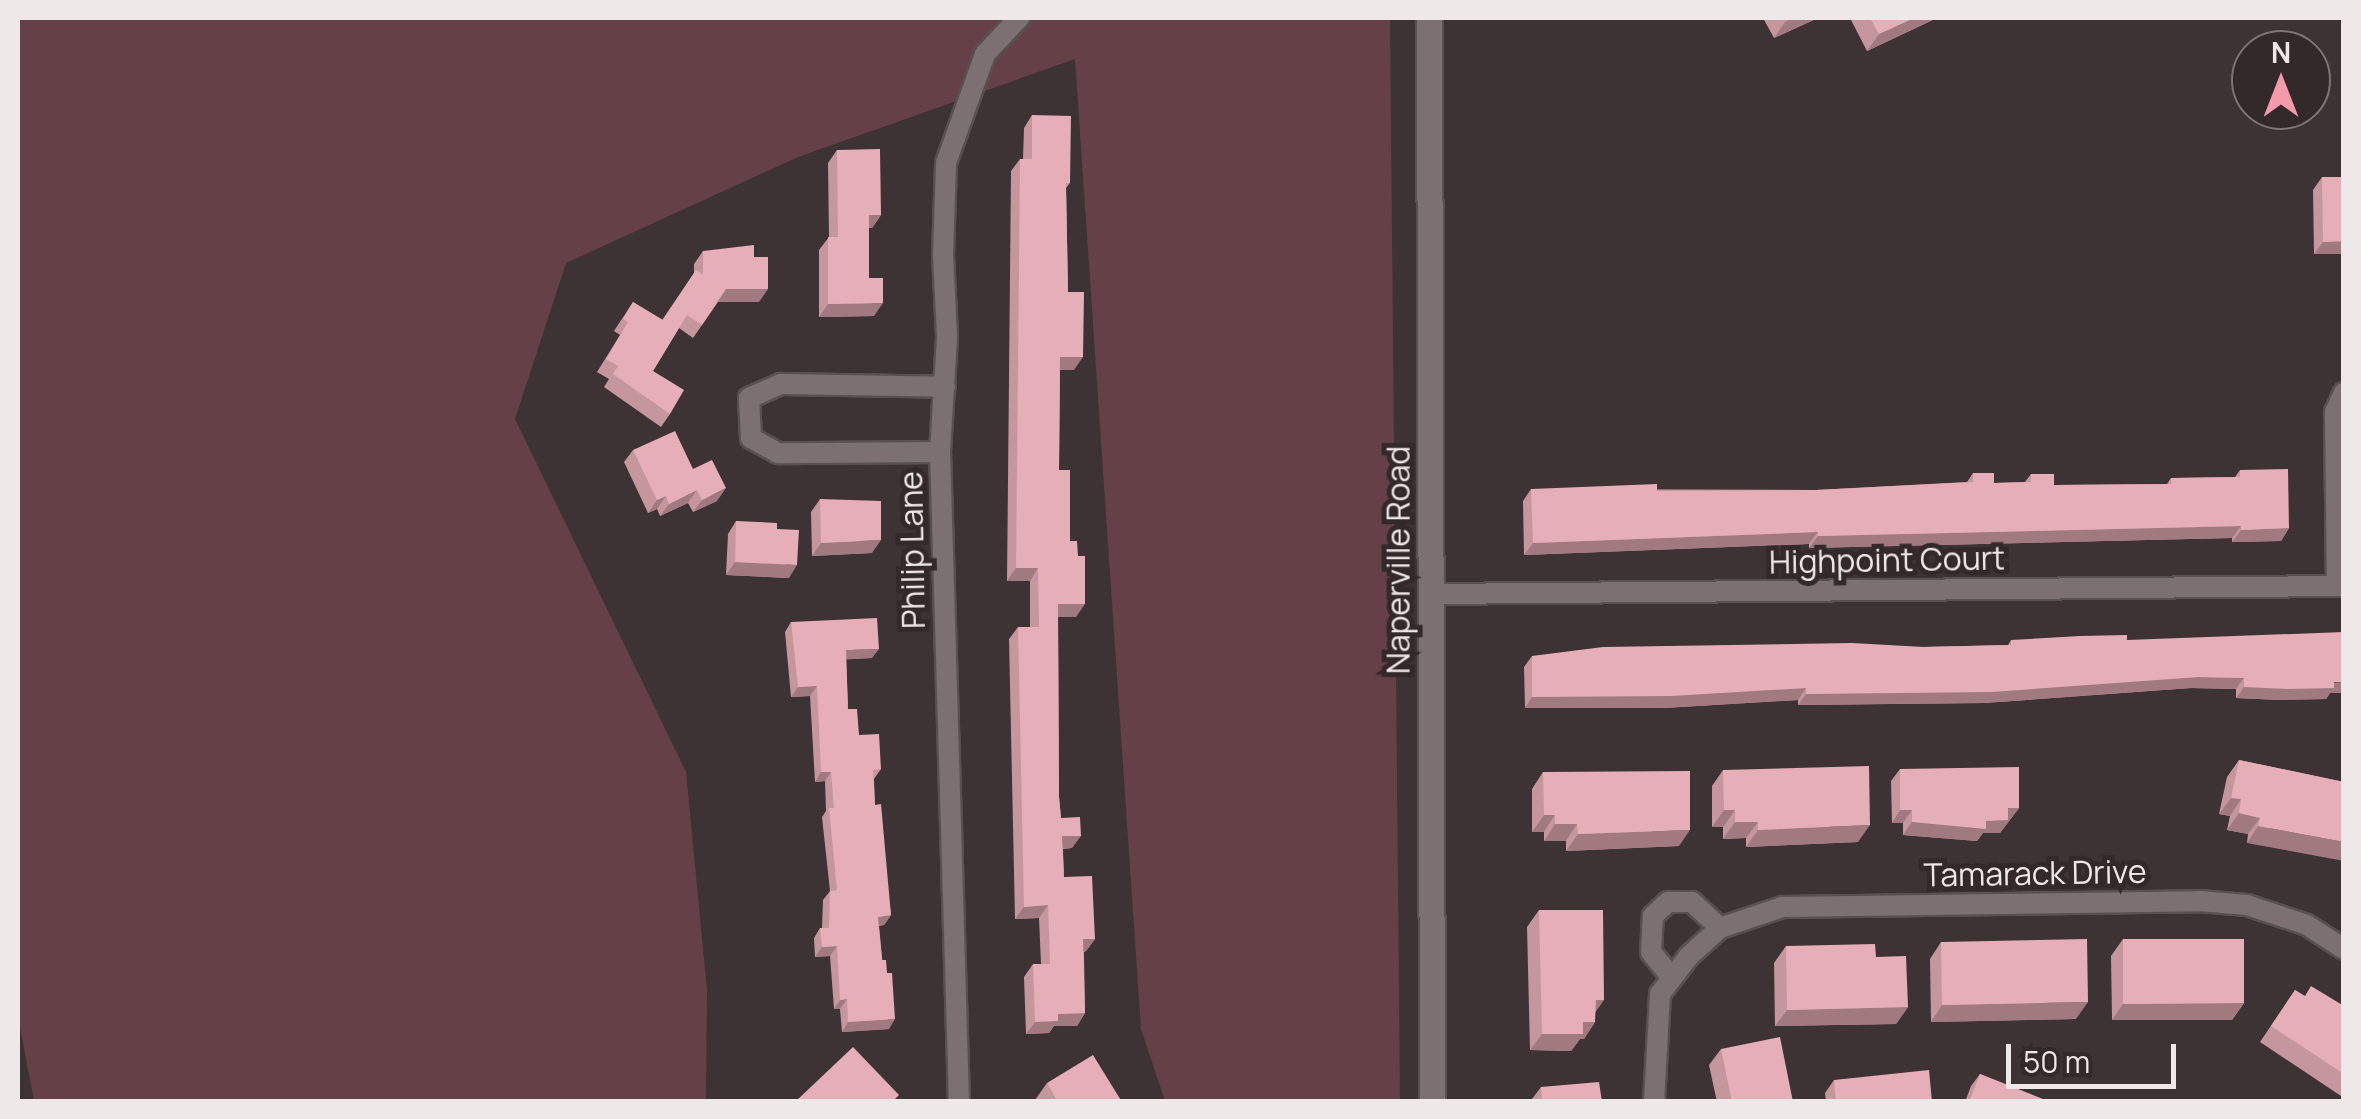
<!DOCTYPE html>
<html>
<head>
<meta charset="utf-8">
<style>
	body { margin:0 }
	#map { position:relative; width:2361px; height:1119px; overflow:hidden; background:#3d3234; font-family:Manrope,sans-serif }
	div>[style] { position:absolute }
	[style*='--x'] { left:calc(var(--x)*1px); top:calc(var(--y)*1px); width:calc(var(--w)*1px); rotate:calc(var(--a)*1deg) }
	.green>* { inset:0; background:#664047 }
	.roads { filter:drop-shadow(2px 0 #595051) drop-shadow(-2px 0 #595051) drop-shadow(0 2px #595051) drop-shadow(0 -2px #595051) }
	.minor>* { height:20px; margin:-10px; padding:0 10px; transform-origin:10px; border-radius:10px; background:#7d7072 }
	.tertiary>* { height:25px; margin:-12.5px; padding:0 12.5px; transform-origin:12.5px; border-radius:12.5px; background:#7d7072 }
	.wall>* { inset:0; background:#c6969d }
	.shaded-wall>* { inset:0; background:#a17a80 }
	.building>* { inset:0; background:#e6aeb7 }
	span { translate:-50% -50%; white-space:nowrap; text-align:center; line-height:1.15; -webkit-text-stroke:10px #33282a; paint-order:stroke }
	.street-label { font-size:32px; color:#efe8e9 }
	.frame { position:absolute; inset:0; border:20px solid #efe8e9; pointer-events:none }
	.north { position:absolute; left:2231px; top:30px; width:100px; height:100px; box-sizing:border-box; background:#33282a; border:2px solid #7e7576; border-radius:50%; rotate:0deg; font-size:28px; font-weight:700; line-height:40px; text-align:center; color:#efe8e9 }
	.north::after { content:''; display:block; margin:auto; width:35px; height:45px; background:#f39aab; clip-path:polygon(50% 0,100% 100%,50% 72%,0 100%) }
	.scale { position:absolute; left:2006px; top:1044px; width:170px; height:45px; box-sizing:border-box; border:5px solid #efe8e9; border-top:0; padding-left:12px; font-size:30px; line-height:35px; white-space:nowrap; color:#efe8e9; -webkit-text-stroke:8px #33282a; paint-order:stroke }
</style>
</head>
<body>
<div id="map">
	<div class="green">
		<i style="clip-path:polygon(18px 18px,1390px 18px,1400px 1101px,1165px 1101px,1141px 1029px,1075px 59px,798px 157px,566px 263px,515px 419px,686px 772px,707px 990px,706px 1101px,34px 1101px,18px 1017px)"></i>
	</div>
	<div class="roads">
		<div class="minor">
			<i style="--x:940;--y:452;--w:162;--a:179.6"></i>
			<i style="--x:778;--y:453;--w:31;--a:-151"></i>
			<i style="--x:751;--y:438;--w:40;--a:-92.9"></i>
			<i style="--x:749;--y:398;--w:35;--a:-24"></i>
			<i style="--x:781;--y:384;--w:164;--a:1"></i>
			<i style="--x:2337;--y:586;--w:174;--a:-90.7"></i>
			<i style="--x:2335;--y:412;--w:21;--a:-65"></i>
			<i style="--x:1430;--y:594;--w:914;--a:-0.5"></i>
			<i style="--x:1672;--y:978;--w:33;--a:-129"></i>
			<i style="--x:1651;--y:952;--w:36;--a:-87"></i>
			<i style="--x:1653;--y:916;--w:21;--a:-43"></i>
			<i style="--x:1668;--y:902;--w:24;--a:0"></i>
			<i style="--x:1692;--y:902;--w:38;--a:43"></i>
			<i style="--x:959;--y:1102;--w:650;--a:-91.67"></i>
			<i style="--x:940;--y:452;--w:116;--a:-86.5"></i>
			<i style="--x:947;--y:336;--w:81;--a:-92.8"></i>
			<i style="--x:943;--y:255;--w:92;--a:-88.1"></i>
			<i style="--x:946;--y:163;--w:116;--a:-70.3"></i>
			<i style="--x:985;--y:54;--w:50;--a:-46.6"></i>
			<i style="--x:1654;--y:1102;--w:108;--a:-86.8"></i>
			<i style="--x:1660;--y:994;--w:48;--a:-52.7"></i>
			<i style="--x:1689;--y:956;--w:42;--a:-42.1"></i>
			<i style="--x:1720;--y:928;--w:65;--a:-18.7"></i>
			<i style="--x:1782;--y:907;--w:418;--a:-0.8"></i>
			<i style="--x:2200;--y:901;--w:47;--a:4.9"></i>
			<i style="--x:2247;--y:905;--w:63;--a:18.4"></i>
			<i style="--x:2307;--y:925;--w:44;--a:33"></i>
		</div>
		<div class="tertiary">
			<i style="--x:1429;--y:18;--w:1084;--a:89.84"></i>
		</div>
	</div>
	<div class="wall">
		<i style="clip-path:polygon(1763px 18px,1818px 18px,1774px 38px)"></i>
		<i style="clip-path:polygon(1850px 18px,1937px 18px,1867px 51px)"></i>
		<i style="clip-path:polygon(1032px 115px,1070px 183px,1066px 188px,1068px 292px,1074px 370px,1060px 370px,1059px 470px,1070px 541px,1076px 617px,1058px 617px,1059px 797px,1061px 818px,1072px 848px,1063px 849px,1064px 877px,1095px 939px,1086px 951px,1084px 952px,1085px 1013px,1077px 1026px,1054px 1026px,1049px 1033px,1026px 1034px,1024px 977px,1033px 964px,1041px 964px,1039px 918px,1015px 919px,1009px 639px,1018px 627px,1030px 627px,1030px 581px,1007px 581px,1011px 171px,1020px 159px,1023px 159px,1024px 128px)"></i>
		<i style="clip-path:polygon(837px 150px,881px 215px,872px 228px,869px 228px,869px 278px,874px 316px,819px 317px,819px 250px,829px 237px,828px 163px)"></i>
		<i style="clip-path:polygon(2322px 177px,2344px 177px,2344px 254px,2314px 254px,2313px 190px)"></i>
		<i style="clip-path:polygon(703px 251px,754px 257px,759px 302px,718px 302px,693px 338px,679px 328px,653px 371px,670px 414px,661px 427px,604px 387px,609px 379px,597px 372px,620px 335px,614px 331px,633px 302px,662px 320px,694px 273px,694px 264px)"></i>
		<i style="clip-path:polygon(633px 450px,693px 469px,717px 501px,693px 512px,688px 503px,660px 516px,657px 509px,648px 513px,624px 462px)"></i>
		<i style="clip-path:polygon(2240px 470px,2289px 528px,2281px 541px,2232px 542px,2232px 538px,1809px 548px,1809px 544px,1524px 555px,1523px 501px,1531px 489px,1816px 490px,1967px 482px,1973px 473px,1994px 483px,2025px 482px,2031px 474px,2054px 485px,2167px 484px,2171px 478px,2235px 477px)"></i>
		<i style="clip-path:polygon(820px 499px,872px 553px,812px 556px,811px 512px)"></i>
		<i style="clip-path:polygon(736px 521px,777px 529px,789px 578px,726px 575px,728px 534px)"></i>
		<i style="clip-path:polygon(791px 622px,872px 658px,846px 659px,848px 709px,859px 735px,881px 769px,874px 779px,875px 805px,891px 915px,884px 925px,879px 926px,889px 1029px,842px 1032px,840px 1009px,834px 1009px,830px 956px,815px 957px,814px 938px,820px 928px,822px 928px,823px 900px,830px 891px,822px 817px,826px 811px,825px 781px,815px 782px,810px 696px,791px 697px,785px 632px)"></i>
		<i style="clip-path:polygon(2011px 640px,2127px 640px,2330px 693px,2326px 699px,2280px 700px,2236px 698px,2236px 689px,2191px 688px,1984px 703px,1798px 705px,1798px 700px,1664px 708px,1525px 708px,1524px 667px,1532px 656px,2008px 645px)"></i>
		<i style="clip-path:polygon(2239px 760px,2344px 782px,2247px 843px,2248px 834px,2227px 830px,2230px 816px,2219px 814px,2227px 777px)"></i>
		<i style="clip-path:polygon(1900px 769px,2019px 808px,2000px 833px,1983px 833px,1977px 841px,1903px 835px,1903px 823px,1892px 823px,1891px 781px)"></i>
		<i style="clip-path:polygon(1723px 770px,1858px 842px,1746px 847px,1746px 838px,1723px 839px,1723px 827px,1712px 827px,1712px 786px)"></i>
		<i style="clip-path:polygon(1543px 772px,1679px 846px,1566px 851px,1566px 841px,1544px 841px,1544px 832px,1532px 832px,1532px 789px)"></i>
		<i style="clip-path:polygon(1539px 910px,1595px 1012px,1595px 1022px,1584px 1039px,1580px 1039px,1571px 1051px,1530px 1050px,1527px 927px)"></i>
		<i style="clip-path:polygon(2123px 939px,2244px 1003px,2232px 1020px,2112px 1020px,2111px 956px)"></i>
		<i style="clip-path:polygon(1941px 942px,2076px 1019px,1931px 1022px,1930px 959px)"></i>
		<i style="clip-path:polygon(1786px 946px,1876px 957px,1908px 1007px,1896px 1024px,1775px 1026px,1774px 963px)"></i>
		<i style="clip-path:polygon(2295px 990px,2304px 996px,2344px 1006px,2344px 1098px,2260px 1042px)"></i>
		<i style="clip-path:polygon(1721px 1049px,1793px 1102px,1717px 1102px,1709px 1065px)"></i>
		<i style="clip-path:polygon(1980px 1074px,2050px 1102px,1965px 1102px,1971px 1086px)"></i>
		<i style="clip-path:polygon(1834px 1080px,1932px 1102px,1826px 1102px,1825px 1093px)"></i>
		<i style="clip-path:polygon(1047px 1083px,1122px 1102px,1036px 1102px,1035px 1100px)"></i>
		<i style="clip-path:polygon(1541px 1087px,1602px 1102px,1532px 1102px,1532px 1099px)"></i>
	</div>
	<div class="shaded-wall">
		<i style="clip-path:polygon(1794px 18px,1818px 18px,1774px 38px,1785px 22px)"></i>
		<i style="clip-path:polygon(1914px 18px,1937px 18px,1867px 51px,1879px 34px)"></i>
		<i style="clip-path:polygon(869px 215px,881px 215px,872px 228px,860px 228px)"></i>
		<i style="clip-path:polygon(2344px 241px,2344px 254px,2314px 254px,2323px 242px)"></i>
		<i style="clip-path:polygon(726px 289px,768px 289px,759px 302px,717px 302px)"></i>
		<i style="clip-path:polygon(883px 303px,874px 316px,819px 317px,828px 304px)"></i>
		<i style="clip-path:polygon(1060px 357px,1083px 357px,1074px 370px,1051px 370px)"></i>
		<i style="clip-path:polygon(726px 488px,717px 501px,693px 512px,702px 500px)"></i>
		<i style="clip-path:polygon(697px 490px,688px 503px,660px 516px,669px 504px)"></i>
		<i style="clip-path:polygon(666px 496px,657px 509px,648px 513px,657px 500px)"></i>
		<i style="clip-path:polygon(2241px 526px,2232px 538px,1809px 548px,1818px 536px)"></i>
		<i style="clip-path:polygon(2289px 528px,2281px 541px,2232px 542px,2241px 530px)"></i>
		<i style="clip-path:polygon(1818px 532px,1809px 544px,1524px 555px,1533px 543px)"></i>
		<i style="clip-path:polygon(881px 540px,872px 553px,812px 556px,821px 543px)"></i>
		<i style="clip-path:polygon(735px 562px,797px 565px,789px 578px,726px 575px)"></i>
		<i style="clip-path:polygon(1016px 568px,1038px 568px,1030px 581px,1007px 581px)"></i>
		<i style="clip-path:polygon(1058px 604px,1085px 604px,1076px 617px,1049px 617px)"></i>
		<i style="clip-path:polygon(879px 649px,872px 658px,839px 660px,846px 650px)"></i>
		<i style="clip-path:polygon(2199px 677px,2244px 678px,2236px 689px,2191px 688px,1984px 703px,1798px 705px,1806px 694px)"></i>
		<i style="clip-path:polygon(2344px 682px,2344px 693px,2330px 693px,2326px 699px,2280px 700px,2236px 698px,2244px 687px)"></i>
		<i style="clip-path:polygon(817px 686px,810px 696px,791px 697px,798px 687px)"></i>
		<i style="clip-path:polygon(1806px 688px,1798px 700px,1664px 708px,1525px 708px,1532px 697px)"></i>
		<i style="clip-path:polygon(821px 772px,831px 772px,825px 781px,815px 782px)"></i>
		<i style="clip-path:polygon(2231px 798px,2241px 799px,2230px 816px,2219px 814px)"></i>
		<i style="clip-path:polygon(2008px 808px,2019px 808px,2000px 833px,1983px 833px,1977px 841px,1903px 835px,1912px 822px,1986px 821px)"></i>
		<i style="clip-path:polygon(1724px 810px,1735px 810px,1723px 827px,1712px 827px)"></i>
		<i style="clip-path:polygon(1900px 810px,1912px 810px,1903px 823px,1892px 823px)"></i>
		<i style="clip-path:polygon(2239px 813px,2260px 818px,2248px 834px,2227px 830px)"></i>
		<i style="clip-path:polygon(1544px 815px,1555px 815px,1544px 832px,1532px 832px)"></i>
		<i style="clip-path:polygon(1735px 822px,1758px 822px,1746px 838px,1723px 839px)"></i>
		<i style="clip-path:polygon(1555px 824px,1577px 824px,1566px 841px,1544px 841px)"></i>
		<i style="clip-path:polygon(1870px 825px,1858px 842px,1746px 847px,1758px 830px)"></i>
		<i style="clip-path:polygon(2258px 826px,2344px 842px,2344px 861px,2247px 843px)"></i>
		<i style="clip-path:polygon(1690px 830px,1679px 846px,1566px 851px,1578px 834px)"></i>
		<i style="clip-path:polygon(1062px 836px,1081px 836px,1072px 848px,1054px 849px)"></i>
		<i style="clip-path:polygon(1048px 905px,1039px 918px,1015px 919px,1024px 907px)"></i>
		<i style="clip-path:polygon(891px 915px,884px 925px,871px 926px,878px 917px)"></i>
		<i style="clip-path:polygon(1083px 939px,1095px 939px,1086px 951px,1075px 952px)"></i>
		<i style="clip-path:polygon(837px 946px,830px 956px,815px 957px,822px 947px)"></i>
		<i style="clip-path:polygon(847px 999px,840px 1009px,834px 1009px,840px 1000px)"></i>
		<i style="clip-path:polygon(1596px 1000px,1604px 1000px,1592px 1017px)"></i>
		<i style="clip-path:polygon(2088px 1002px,2076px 1019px,1931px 1022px,1942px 1005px)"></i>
		<i style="clip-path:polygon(2244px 1003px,2232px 1020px,2112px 1020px,2123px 1004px)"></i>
		<i style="clip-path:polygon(1908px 1007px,1896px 1024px,1775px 1026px,1787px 1010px)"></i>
		<i style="clip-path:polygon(1085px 1013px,1077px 1026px,1054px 1026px,1049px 1033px,1026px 1034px,1035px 1022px,1058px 1014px)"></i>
		<i style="clip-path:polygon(895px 1019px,889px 1029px,842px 1032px,848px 1022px)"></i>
		<i style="clip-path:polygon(1583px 1022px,1595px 1022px,1584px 1039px,1580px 1039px,1571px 1051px,1530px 1050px,1542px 1034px)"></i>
	</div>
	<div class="building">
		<i style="clip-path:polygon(1870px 18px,1914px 18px,1879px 34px)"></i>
		<i style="clip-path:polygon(1032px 115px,1071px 116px,1070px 183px,1066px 183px,1068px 292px,1084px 292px,1083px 357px,1060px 357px,1059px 470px,1070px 470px,1070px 541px,1077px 541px,1078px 556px,1085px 556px,1085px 604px,1058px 604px,1059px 797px,1061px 818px,1080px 817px,1081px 836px,1062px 836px,1064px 877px,1092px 876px,1095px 939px,1083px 939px,1085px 1013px,1058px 1014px,1058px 1021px,1035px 1022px,1033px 964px,1050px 964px,1048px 905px,1024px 907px,1018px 627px,1039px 627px,1038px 568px,1016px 568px,1020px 159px,1032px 159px)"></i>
		<i style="clip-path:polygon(880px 149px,881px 215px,869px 215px,869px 278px,883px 278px,883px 303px,828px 304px,828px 237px,838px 237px,837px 150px)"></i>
		<i style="clip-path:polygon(2322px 177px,2344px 177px,2344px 241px,2323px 242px)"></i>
		<i style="clip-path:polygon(754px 245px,754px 257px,768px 257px,768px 289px,726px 289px,702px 325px,687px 315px,653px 371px,684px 390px,670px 414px,613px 374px,618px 366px,606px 359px,628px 322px,623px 319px,633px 302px,663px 320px,696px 270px,703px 274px,703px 251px)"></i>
		<i style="clip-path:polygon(675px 431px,693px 469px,712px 460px,726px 488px,702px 500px,697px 490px,669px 504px,666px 496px,657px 500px,633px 450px)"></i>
		<i style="clip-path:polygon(2288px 469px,2289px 528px,2241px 530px,2241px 526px,1818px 536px,1818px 532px,1533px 543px,1531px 489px,1657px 484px,1657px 491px,1816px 490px,1973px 482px,1973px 473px,1994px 473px,1994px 483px,2031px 482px,2031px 474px,2054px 474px,2054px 485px,2171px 484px,2171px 478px,2240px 477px,2240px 470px)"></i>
		<i style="clip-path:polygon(820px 499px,881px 501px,881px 540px,821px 543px)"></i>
		<i style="clip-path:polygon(736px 521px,777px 523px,777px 529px,799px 530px,797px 565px,735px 562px)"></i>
		<i style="clip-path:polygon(877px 618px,879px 649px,846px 650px,848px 709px,857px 709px,859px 735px,879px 734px,881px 769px,873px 770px,875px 805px,881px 804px,891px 915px,878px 917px,882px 960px,886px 960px,887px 973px,892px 973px,895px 1019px,848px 1022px,847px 999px,840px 1000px,837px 946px,822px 947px,820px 928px,829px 928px,830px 891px,837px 890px,829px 808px,834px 808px,831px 772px,821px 772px,817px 686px,798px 687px,791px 622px)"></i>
		<i style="clip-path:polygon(2344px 632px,2344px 682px,2334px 682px,2334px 688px,2288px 689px,2244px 687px,2244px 678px,2199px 677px,1992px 692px,1806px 694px,1806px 688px,1671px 696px,1532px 697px,1532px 656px,1603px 647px,1852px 643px,1924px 647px,2011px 645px,2011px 640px,2080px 636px,2127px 635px,2127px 640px)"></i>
		<i style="clip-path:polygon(2239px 760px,2344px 782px,2344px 842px,2258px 826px,2260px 818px,2239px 813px,2241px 799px,2231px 798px)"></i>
		<i style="clip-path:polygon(1869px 766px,1870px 825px,1758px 830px,1758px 822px,1735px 822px,1735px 810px,1724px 810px,1723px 770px)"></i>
		<i style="clip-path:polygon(2019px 767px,2019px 808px,2008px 808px,2008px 820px,1986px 821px,1986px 829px,1912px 822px,1912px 810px,1900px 810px,1900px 769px)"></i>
		<i style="clip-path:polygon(1690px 771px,1690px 830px,1578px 834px,1577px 824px,1555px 824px,1555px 815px,1544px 815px,1543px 772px)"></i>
		<i style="clip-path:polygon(1539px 910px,1603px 910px,1604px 1000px,1596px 1000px,1595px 1022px,1583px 1022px,1583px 1034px,1542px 1034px)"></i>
		<i style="clip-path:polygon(2087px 939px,2088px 1002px,1942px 1005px,1941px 942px)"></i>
		<i style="clip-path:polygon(2123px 939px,2244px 939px,2244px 1003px,2123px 1004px)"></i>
		<i style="clip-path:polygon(1875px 944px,1876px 957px,1906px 956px,1908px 1007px,1787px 1010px,1786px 946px)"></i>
		<i style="clip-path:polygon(2311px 986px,2344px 1006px,2344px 1074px,2271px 1026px,2295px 990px,2305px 996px)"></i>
		<i style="clip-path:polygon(1780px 1037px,1793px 1102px,1732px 1102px,1721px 1049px)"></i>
		<i style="clip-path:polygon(853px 1047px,899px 1095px,892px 1102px,795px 1102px)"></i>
		<i style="clip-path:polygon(1093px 1055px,1122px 1102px,1058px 1102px,1047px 1083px)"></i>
		<i style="clip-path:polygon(1929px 1070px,1932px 1102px,1836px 1102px,1834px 1080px)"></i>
		<i style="clip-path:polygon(1980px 1074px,2050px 1102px,1969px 1102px)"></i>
		<i style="clip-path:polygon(1599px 1082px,1602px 1102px,1542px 1102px,1541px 1087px)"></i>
	</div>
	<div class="street-label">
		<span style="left:912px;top:550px;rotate:-91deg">Philip Lane</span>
		<span style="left:1398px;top:560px;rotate:-90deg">Naperville Road</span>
		<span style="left:1887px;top:560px;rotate:-1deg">Highpoint Court</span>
		<span style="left:2035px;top:873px;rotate:-1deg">Tamarack Drive</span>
	</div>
	<div class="frame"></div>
	<div class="north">N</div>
	<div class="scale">50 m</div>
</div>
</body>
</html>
